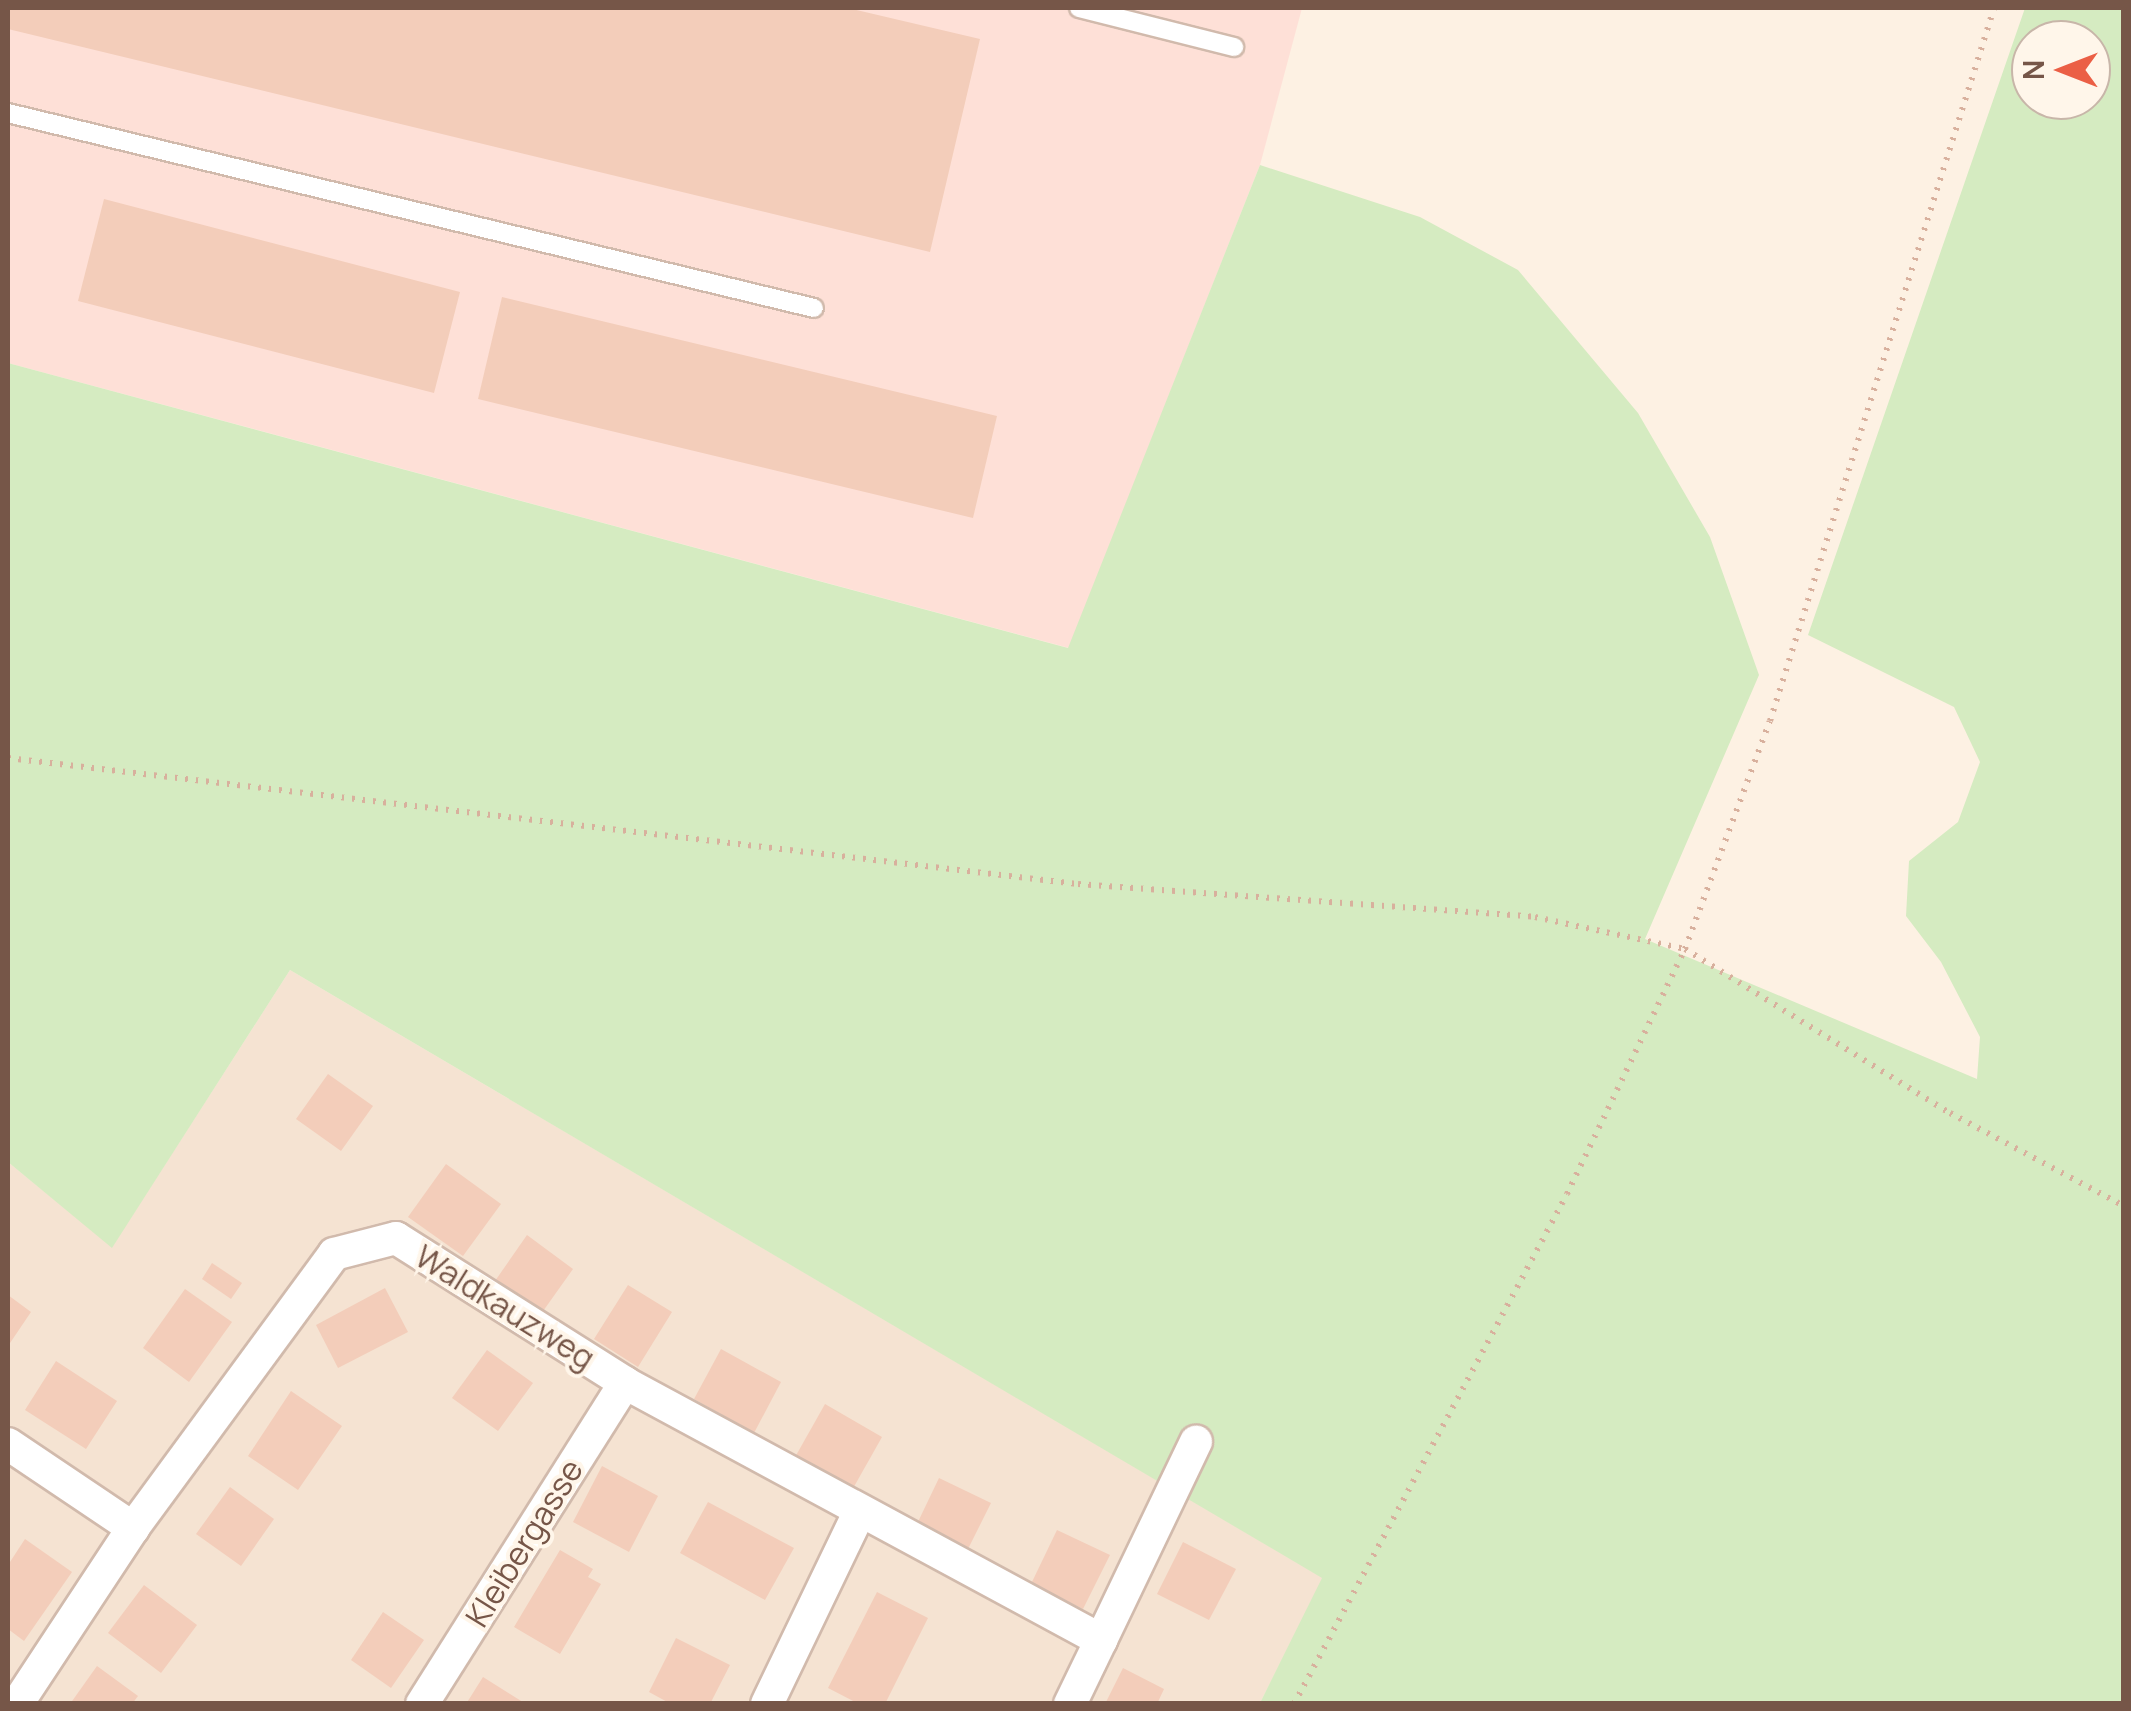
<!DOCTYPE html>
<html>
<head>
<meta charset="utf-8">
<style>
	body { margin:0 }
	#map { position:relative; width:2131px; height:1711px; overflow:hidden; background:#fdf1e3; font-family:Manrope,sans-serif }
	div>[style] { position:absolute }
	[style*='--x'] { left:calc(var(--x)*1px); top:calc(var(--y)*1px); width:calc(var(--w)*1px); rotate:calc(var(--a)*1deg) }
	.residential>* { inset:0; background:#f5e3d2 }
	.commercial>* { inset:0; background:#fee0d7 }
	.green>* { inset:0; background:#d5ebc1 }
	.building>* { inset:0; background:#f3cdba }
	.path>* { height:6px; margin-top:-3px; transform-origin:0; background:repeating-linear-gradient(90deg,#d8b09d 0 2.5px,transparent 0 10.5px) }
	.roads { filter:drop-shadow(2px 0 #d1baac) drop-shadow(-2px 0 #d1baac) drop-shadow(0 2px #d1baac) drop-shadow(0 -2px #d1baac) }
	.lane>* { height:18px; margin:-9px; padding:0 9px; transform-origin:9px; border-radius:9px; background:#fff }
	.street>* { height:32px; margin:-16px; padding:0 16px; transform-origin:16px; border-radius:16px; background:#fff }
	span { translate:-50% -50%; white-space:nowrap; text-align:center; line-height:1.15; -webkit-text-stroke:8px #fff6ea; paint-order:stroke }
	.street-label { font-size:32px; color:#765648 }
	.frame { position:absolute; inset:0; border:10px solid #765648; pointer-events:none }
	.north { position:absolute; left:2011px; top:20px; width:100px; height:100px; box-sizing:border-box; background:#fff6ea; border:2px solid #c8b6a9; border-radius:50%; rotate:270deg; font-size:28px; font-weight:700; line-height:40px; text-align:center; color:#765648 }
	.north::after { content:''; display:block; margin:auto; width:35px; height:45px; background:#eb5f45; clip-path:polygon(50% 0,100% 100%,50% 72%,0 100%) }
</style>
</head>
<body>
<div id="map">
	<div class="residential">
		<i style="clip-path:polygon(290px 970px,1323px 1578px,1260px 1703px,8px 1703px,8px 1162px,112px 1247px)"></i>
	</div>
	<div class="commercial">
		<i style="clip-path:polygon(8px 8px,1302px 8px,1260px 165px,1069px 648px,8px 363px)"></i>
	</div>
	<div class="green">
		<i style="clip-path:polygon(evenodd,2025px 8px,2123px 8px,2123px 1703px,1260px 1703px,1322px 1578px,290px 970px,112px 1248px,8px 1162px,8px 363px,1068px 648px,1260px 165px,1420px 217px,1518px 270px,1638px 413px,1710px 537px,1759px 675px,1645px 939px,1977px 1079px,1980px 1037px,1941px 962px,1906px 916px,1909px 861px,1958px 822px,1980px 762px,1954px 707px,1808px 635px,2025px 8px,2031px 40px,2091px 40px,2091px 100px,2031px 100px,2031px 40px)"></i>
	</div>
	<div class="building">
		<i style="clip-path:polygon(8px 8px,848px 8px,980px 39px,930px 252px,8px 29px)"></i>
		<i style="clip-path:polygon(104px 199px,460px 292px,434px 393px,78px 301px)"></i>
		<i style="clip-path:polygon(502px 297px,997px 416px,973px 518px,478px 399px)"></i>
		<i style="clip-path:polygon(328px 1074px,373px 1106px,341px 1151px,296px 1119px)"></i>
		<i style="clip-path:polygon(446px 1164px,501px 1204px,463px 1256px,408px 1217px)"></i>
		<i style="clip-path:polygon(527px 1235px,573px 1269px,541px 1314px,495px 1281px)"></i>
		<i style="clip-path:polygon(212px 1263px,242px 1283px,231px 1299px,202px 1279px)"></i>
		<i style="clip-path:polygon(628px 1285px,672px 1312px,638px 1367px,594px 1339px)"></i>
		<i style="clip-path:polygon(385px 1288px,408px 1332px,338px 1368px,316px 1325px)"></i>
		<i style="clip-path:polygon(185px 1289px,232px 1322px,189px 1382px,143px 1348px)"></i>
		<i style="clip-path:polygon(8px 1295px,31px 1312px,8px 1346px)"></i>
		<i style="clip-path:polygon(721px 1349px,781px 1382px,754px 1433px,694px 1399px)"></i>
		<i style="clip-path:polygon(487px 1350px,533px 1383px,498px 1431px,452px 1398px)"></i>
		<i style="clip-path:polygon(56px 1361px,117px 1401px,86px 1449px,25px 1410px)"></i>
		<i style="clip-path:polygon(291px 1391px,342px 1426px,298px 1490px,248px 1456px)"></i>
		<i style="clip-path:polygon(825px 1404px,882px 1437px,851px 1492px,794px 1459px)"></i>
		<i style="clip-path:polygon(602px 1466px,658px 1496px,629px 1552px,573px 1522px)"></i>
		<i style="clip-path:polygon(939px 1478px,991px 1503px,967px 1551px,916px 1526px)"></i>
		<i style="clip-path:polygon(230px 1487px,274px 1519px,241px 1566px,196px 1534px)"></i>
		<i style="clip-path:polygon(708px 1502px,794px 1548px,765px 1600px,680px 1553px)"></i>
		<i style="clip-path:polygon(1057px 1530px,1110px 1555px,1083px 1609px,1031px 1584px)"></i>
		<i style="clip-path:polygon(25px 1539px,72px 1572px,24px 1641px,8px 1629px,8px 1565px)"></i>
		<i style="clip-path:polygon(1183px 1542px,1236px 1569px,1209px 1620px,1157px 1594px)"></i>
		<i style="clip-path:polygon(560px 1550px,593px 1569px,588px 1577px,601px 1584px,560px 1654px,514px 1627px)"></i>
		<i style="clip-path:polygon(144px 1585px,197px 1625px,161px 1673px,108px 1633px)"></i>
		<i style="clip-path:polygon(877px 1592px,928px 1618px,885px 1704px,859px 1704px,828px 1688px)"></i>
		<i style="clip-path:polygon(383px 1612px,424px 1640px,391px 1688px,351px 1660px)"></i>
		<i style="clip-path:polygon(676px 1638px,730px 1665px,710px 1704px,671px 1704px,649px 1692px)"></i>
		<i style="clip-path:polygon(97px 1666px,138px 1696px,132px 1704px,70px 1704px)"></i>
		<i style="clip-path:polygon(1123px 1668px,1164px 1689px,1157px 1704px,1105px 1704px)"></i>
		<i style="clip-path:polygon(483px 1677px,526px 1704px,466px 1704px)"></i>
	</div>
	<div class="path">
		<i style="--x:8;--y:758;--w:1077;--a:6.72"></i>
		<i style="--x:1078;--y:884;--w:458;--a:4.1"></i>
		<i style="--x:1535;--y:917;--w:153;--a:12"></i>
		<i style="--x:1685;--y:949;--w:312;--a:31.8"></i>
		<i style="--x:1950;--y:1113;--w:197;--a:28.1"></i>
		<i style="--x:1294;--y:1704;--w:578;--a:-61.84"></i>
		<i style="--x:1567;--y:1194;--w:272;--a:-64.3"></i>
		<i style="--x:1685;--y:949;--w:243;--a:-69.6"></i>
		<i style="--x:1770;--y:721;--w:747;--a:-72.56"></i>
	</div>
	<div class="roads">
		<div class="lane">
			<i style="--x:1079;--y:8;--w:160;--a:14.1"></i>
			<i style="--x:8;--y:113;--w:829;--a:13.6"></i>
		</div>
		<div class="street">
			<i style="--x:8;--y:1444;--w:151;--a:33.9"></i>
			<i style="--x:1101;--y:1640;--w:220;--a:-64.4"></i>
			<i style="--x:17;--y:1704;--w:211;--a:-56.6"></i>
			<i style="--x:133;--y:1528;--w:340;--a:-53.7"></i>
			<i style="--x:334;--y:1254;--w:64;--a:-14.5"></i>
			<i style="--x:396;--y:1238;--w:271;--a:32.3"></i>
			<i style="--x:625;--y:1383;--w:541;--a:28.37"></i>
			<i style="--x:1101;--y:1640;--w:71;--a:115.8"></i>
			<i style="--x:422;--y:1704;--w:380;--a:-57.7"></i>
			<i style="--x:767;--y:1704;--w:212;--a:-64.3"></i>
		</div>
	</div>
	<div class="street-label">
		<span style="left:505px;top:1307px;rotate:32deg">Waldkauzweg</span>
		<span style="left:524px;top:1543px;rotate:-58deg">Kleibergasse</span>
	</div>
	<div class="frame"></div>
	<div class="north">N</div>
</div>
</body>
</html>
